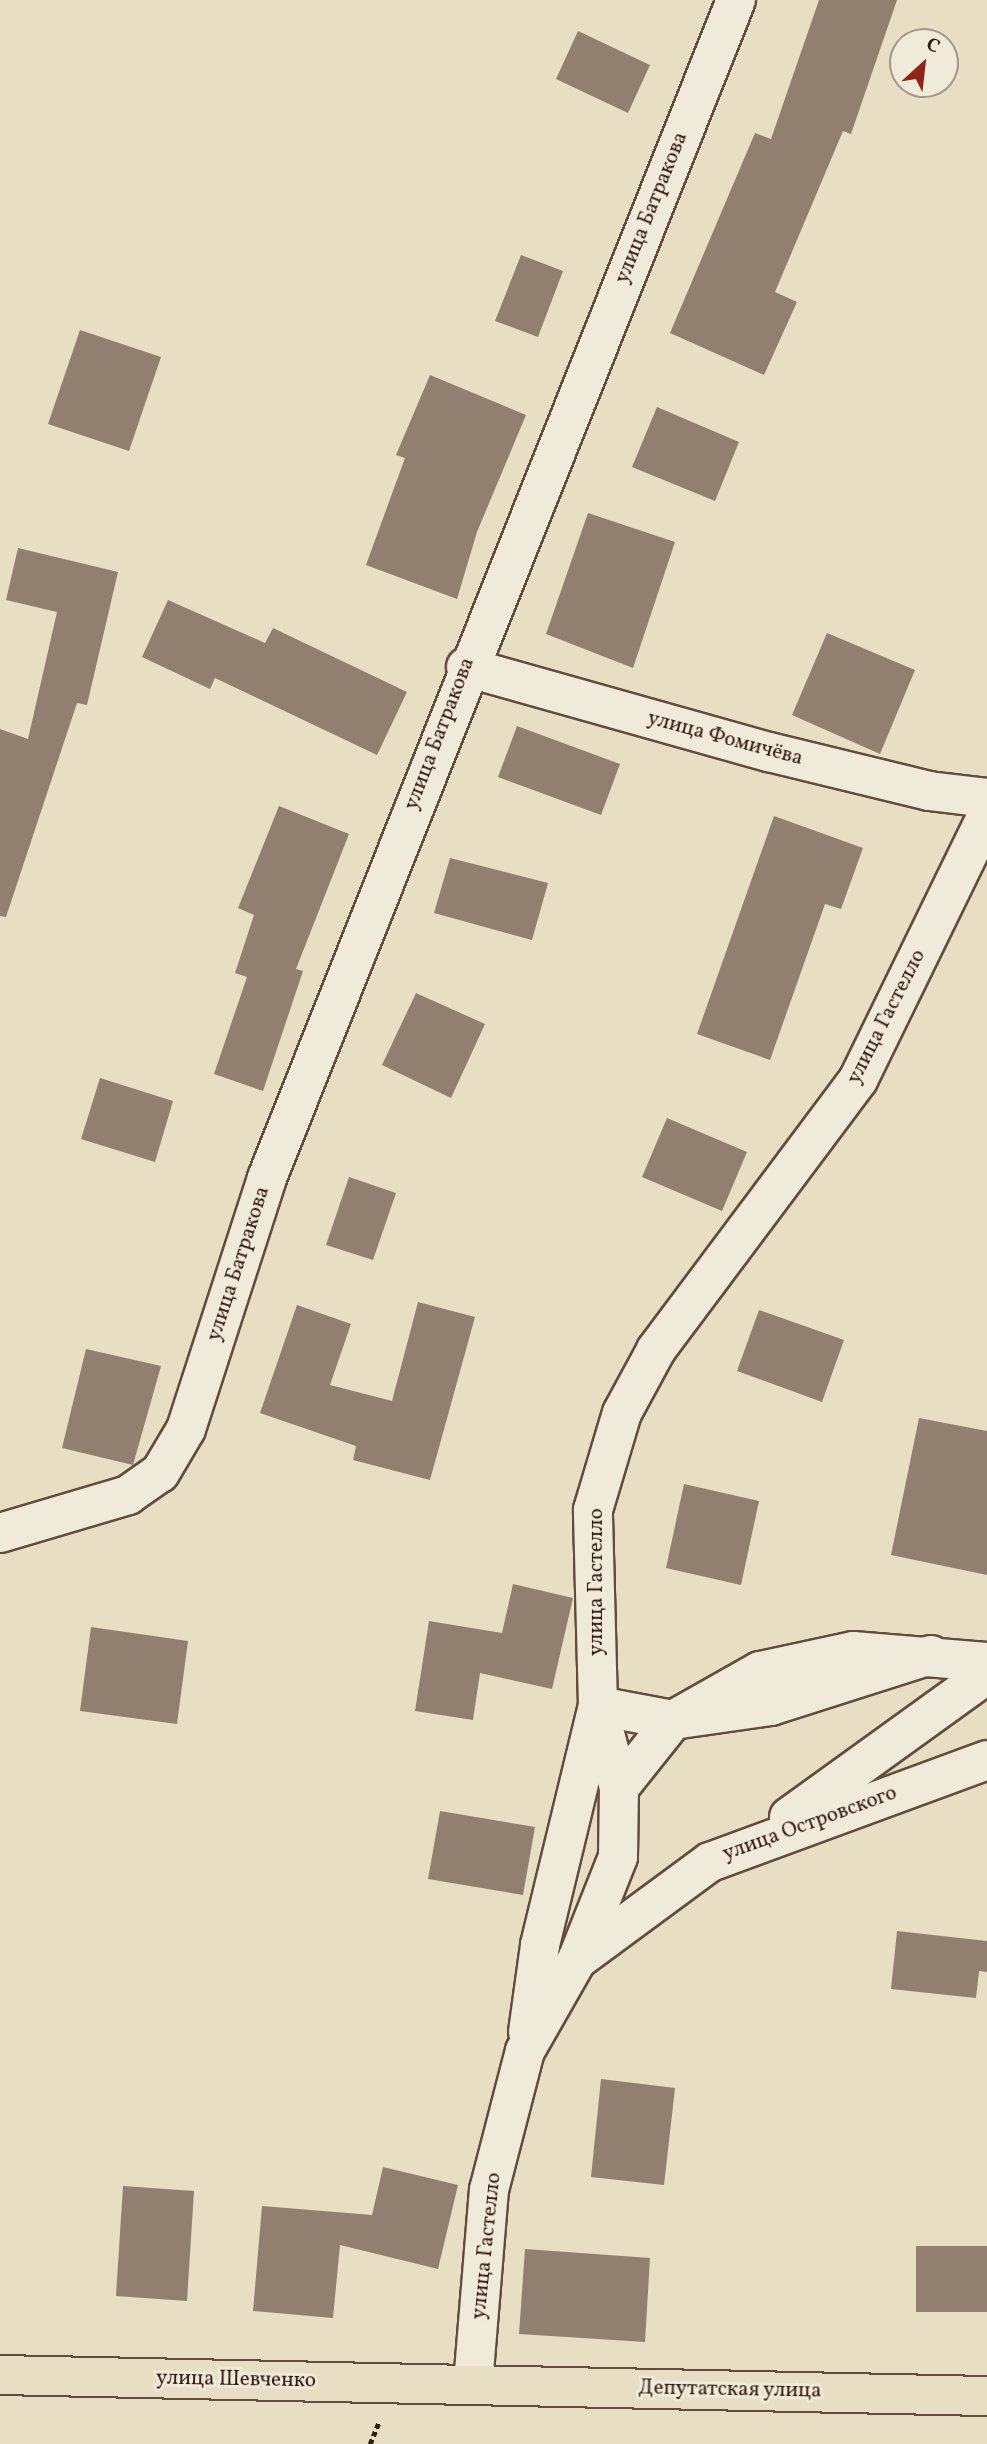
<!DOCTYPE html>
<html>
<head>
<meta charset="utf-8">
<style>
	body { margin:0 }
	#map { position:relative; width:987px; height:2444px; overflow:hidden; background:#e7dec4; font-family:Vollkorn,serif }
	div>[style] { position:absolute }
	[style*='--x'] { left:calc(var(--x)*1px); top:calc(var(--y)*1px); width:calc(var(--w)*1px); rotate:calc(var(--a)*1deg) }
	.building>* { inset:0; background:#91806f }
	.path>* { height:4.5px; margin-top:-2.25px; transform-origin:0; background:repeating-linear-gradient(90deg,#341b12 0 5px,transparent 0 8.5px) }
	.roads { filter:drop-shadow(2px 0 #614c3e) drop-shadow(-2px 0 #614c3e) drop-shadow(0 2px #614c3e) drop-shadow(0 -2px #614c3e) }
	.minor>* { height:38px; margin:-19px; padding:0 19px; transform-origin:19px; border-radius:19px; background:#efead9 }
	.major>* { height:38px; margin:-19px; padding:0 19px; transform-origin:19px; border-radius:19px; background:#e7dec4 }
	span { translate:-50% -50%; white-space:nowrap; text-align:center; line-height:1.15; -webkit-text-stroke:6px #efead9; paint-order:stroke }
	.street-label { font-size:21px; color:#341b12 }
	.north { position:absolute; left:889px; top:28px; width:70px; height:70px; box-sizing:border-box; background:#efead9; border:2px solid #a49789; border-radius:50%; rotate:27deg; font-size:19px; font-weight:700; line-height:28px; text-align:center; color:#341b12 }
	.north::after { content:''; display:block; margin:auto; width:24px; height:32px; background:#8f2418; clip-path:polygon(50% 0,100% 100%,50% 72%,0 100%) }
</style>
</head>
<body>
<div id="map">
	<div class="building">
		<i style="clip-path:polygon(819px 0,897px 0,851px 134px,843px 131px,775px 292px,797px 302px,764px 375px,670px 333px,755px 133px,771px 139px)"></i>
		<i style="clip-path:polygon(578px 31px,650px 65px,628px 113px,556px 79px)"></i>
		<i style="clip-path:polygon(521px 255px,563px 271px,538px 337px,495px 321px)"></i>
		<i style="clip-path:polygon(80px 330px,161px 357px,129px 451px,48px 424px)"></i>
		<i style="clip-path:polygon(430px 375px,526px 415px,477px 532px,457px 599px,366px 565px,405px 458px,396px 455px)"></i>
		<i style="clip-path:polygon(657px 407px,739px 442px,715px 501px,632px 467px)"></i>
		<i style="clip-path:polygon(588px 513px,675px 542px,633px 668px,546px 634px)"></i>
		<i style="clip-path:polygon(18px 548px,118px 572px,87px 705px,77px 703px,6px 917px,0 916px,0 729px,28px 739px,57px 612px,6px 600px)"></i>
		<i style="clip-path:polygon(168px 600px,265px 643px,273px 628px,407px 692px,377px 755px,215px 678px,210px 689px,142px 657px)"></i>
		<i style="clip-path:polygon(827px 633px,915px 670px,880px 754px,792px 715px)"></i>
		<i style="clip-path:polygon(517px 726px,620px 764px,601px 815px,498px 777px)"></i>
		<i style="clip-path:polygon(279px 806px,349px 834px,296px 969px,303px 971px,263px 1091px,214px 1074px,247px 977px,235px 973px,254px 915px,238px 908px)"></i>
		<i style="clip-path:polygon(774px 816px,863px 848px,841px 909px,825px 904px,770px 1060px,697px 1034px)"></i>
		<i style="clip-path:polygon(450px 858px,548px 883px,532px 940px,434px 913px)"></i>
		<i style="clip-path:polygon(416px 993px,485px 1024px,451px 1098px,382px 1065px)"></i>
		<i style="clip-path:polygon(100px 1078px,173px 1101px,155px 1162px,81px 1139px)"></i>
		<i style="clip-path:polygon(667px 1118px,747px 1152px,722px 1211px,642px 1177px)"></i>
		<i style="clip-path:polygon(349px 1177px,396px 1193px,373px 1260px,326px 1245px)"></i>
		<i style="clip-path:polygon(418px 1302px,475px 1317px,430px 1480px,353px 1460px,356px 1446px,260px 1413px,297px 1305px,351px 1324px,330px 1385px,392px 1401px)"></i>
		<i style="clip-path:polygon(759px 1310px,844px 1340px,822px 1402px,737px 1371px)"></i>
		<i style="clip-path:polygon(86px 1349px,161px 1366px,133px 1465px,62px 1448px)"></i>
		<i style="clip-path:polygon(919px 1418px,987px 1431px,987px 1575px,891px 1555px)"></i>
		<i style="clip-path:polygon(684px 1484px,759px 1501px,741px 1585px,666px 1568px)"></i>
		<i style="clip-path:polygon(513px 1584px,573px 1598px,552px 1689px,480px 1673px,473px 1720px,415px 1711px,429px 1621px,502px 1633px)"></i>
		<i style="clip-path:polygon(91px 1627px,188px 1641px,177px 1724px,80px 1711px)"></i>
		<i style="clip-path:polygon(440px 1811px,535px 1827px,523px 1895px,428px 1879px)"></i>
		<i style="clip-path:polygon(897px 1931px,987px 1941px,987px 1972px,979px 1971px,976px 1998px,891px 1989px)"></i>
		<i style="clip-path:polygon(601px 2079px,675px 2088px,664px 2185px,591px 2177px)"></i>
		<i style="clip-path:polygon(383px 2167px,458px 2185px,438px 2269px,340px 2245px,333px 2318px,253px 2311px,262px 2206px,372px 2215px)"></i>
		<i style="clip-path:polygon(123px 2186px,194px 2191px,187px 2301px,116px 2296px)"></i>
		<i style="clip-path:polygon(916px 2246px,987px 2246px,987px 2312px,916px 2312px)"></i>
		<i style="clip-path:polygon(525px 2249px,650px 2258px,645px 2342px,519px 2334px)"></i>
	</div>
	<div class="path">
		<i style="--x:370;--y:2444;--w:24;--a:-68"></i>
	</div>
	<div class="roads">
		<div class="minor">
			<i style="--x:466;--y:667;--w:315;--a:15.7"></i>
			<i style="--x:769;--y:752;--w:165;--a:13.7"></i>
			<i style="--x:929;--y:791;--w:58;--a:6.9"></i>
			<i style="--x:0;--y:1533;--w:134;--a:-16.5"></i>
			<i style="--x:128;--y:1495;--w:39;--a:-35"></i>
			<i style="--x:160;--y:1473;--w:51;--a:-59.4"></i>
			<i style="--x:186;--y:1429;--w:264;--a:-72.1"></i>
			<i style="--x:267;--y:1178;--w:1268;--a:-68.29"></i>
			<i style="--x:619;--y:1788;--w:87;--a:-51.5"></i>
			<i style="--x:673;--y:1720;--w:100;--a:-29.4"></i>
			<i style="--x:760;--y:1671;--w:95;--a:-12.1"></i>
			<i style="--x:853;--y:1651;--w:134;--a:4.7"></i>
			<i style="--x:789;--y:1817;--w:244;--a:-35.8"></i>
			<i style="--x:577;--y:1960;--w:165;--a:-36.4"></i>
			<i style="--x:710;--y:1862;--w:295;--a:-20.2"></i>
			<i style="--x:528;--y:2032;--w:88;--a:-82.1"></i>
			<i style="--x:540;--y:1945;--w:246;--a:-76.4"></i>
			<i style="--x:598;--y:1706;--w:76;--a:10.6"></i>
			<i style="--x:673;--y:1720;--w:99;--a:-8.1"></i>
			<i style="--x:771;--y:1706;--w:168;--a:-17.7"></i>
			<i style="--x:473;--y:2384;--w:195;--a:-85.3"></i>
			<i style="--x:489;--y:2190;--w:144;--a:-75.5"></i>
			<i style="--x:525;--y:2051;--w:105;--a:-60.3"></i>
			<i style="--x:577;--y:1960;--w:111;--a:-68.3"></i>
			<i style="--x:618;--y:1857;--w:69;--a:-89.2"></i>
			<i style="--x:619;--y:1788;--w:85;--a:-104.4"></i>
			<i style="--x:598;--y:1706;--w:196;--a:-91.5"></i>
			<i style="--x:593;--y:1510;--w:101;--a:-73.4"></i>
			<i style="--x:622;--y:1413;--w:72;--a:-61.6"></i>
			<i style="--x:656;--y:1350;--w:337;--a:-53.2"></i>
			<i style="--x:858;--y:1080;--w:294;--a:-64"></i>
		</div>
		<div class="major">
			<i style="--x:0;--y:2375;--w:987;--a:1.22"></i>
		</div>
	</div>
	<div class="street-label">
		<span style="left:652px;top:208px;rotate:-68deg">улица Батракова</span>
		<span style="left:440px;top:734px;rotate:-69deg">улица Батракова</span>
		<span style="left:725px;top:739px;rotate:15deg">улица Фомичёва</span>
		<span style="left:887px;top:1017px;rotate:-63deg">улица Гастелло</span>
		<span style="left:239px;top:1264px;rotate:-72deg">улица Батракова</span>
		<span style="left:597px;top:1582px;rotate:-90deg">улица Гастелло</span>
		<span style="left:810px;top:1824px;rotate:-20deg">улица Островского</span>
		<span style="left:487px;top:2246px;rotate:-84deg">улица Гастелло</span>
		<span style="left:236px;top:2380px;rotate:1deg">улица Шевченко</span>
		<span style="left:730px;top:2390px;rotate:1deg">Депутатская улица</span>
	</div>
	<div class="north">С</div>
</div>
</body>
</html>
